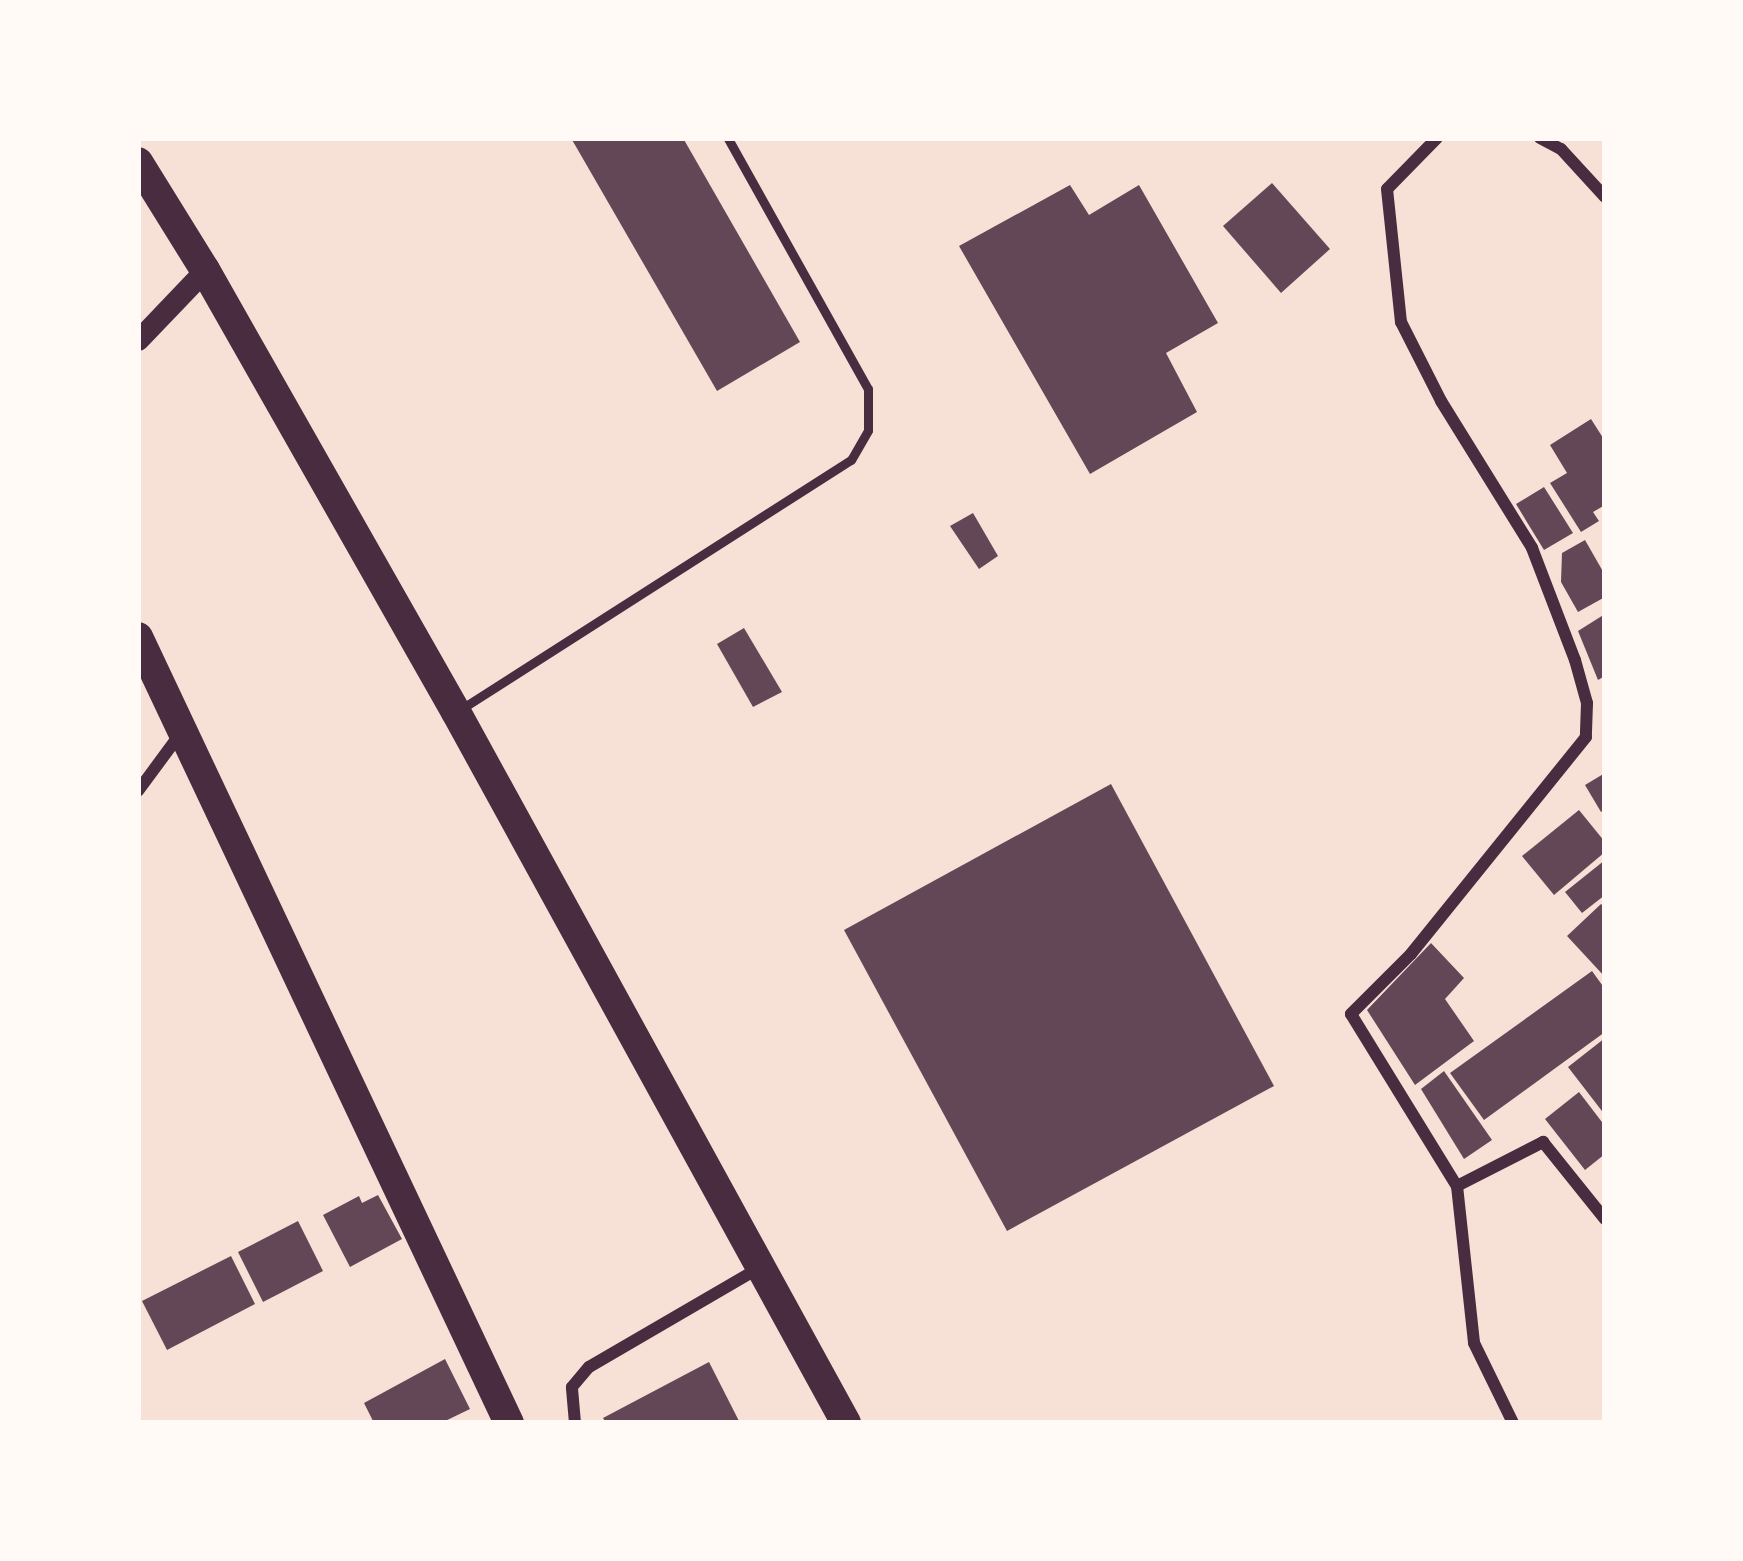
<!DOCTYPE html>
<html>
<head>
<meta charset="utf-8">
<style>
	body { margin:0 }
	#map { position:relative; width:1743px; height:1561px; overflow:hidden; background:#f7e1d7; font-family:Quicksand,sans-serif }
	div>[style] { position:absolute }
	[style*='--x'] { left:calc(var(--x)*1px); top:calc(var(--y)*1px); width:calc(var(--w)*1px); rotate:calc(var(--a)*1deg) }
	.building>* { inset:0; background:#644757 }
	.service>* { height:9px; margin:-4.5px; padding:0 4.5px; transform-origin:4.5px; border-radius:4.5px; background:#4a2c40 }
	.minor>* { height:12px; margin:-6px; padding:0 6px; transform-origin:6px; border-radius:6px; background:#4a2c40 }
	.tertiary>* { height:21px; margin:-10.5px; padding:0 10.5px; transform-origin:10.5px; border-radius:10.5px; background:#4a2c40 }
	.primary>* { height:30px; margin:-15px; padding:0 15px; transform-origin:15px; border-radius:15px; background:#4a2c40 }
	span { translate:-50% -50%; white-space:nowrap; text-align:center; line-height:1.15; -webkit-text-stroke:12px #fffaf5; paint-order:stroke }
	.frame { position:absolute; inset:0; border:141px solid #fffaf5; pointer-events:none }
</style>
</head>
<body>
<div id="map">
	<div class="building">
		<i style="clip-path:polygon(571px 138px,683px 138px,800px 342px,717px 391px)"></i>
		<i style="clip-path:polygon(1272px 183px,1330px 249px,1281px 293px,1223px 226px)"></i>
		<i style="clip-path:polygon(1070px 185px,1089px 215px,1139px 185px,1218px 323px,1166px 353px,1197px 412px,1090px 474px,959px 246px)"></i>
		<i style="clip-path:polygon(1591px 419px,1605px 441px,1605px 505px,1593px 512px,1599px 521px,1581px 532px,1550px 483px,1567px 473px,1550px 445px)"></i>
		<i style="clip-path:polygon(1544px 487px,1573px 533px,1544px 550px,1516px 504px)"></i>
		<i style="clip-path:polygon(973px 513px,998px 556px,979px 569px,950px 526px)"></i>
		<i style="clip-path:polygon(1585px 540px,1605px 575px,1605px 597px,1578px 612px,1561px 582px,1562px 553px)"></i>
		<i style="clip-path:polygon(1605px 614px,1605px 676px,1598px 680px,1578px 631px)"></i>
		<i style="clip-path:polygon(744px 628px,782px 692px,753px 707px,717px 644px)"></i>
		<i style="clip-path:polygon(1605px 773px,1605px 809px,1601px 812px,1585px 785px)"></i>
		<i style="clip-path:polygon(1111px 784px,1274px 1086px,1007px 1231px,844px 930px)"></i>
		<i style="clip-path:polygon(1579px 810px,1605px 842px,1605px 852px,1554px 895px,1522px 856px)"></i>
		<i style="clip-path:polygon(1605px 860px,1605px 895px,1582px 913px,1565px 892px)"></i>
		<i style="clip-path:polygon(1601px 904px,1605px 908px,1605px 977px,1567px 936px)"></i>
		<i style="clip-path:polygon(1431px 943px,1464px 978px,1445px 999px,1474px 1041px,1415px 1085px,1367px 1010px)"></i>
		<i style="clip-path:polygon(1592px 971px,1605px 989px,1605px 1032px,1484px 1120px,1450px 1073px)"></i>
		<i style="clip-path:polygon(1605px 1038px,1605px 1115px,1568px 1067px)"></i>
		<i style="clip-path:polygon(1444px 1071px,1492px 1140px,1464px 1159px,1421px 1089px)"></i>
		<i style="clip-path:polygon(1579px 1092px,1605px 1126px,1605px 1154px,1585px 1170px,1545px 1119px)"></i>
		<i style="clip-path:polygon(378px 1195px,402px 1239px,350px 1267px,323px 1215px,359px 1196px,362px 1203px)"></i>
		<i style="clip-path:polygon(298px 1221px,323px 1271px,263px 1302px,238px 1252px)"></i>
		<i style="clip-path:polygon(231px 1256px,255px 1304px,167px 1350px,142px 1301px)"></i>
		<i style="clip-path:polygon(445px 1359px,470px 1409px,441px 1423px,374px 1423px,364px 1403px)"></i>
		<i style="clip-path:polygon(709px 1362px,740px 1423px,606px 1423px,603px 1418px)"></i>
	</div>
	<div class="service">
		<i style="--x:458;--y:711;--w:466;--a:-32.6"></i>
		<i style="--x:851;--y:460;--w:34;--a:-60"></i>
		<i style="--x:868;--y:430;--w:41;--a:-90"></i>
		<i style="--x:868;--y:389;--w:287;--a:-119.2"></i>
	</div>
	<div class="minor">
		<i style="--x:1437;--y:138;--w:71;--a:134.4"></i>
		<i style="--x:1387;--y:189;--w:134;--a:84"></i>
		<i style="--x:1401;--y:322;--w:89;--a:63.1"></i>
		<i style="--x:1441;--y:401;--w:173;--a:58.2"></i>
		<i style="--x:1532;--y:548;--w:120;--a:69"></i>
		<i style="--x:1575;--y:660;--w:45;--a:74.4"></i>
		<i style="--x:1587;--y:703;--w:34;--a:92"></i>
		<i style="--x:1586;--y:737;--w:279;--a:128.9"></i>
		<i style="--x:1411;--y:954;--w:85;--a:135"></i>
		<i style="--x:1351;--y:1014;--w:202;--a:58.4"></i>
		<i style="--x:1457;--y:1186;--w:158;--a:83.8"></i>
		<i style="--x:1474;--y:1343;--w:89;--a:64"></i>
		<i style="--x:1540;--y:138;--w:24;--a:28"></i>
		<i style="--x:1561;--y:149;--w:65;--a:47.5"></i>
		<i style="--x:138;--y:791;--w:71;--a:-53.6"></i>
		<i style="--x:1457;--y:1186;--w:97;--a:-27.1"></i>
		<i style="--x:1543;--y:1142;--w:99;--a:51.2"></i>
		<i style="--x:575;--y:1423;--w:36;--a:-95"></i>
		<i style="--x:572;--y:1387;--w:26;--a:-50"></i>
		<i style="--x:589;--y:1367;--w:199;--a:-30.2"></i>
	</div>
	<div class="tertiary">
		<i style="--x:138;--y:340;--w:97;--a:-46.3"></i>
	</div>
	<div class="primary">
		<i style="--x:138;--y:162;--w:127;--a:58.2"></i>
		<i style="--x:205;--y:270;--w:508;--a:60.41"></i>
		<i style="--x:456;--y:712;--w:811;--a:61.25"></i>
		<i style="--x:138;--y:637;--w:869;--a:64.73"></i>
	</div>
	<div class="frame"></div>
</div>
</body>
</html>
